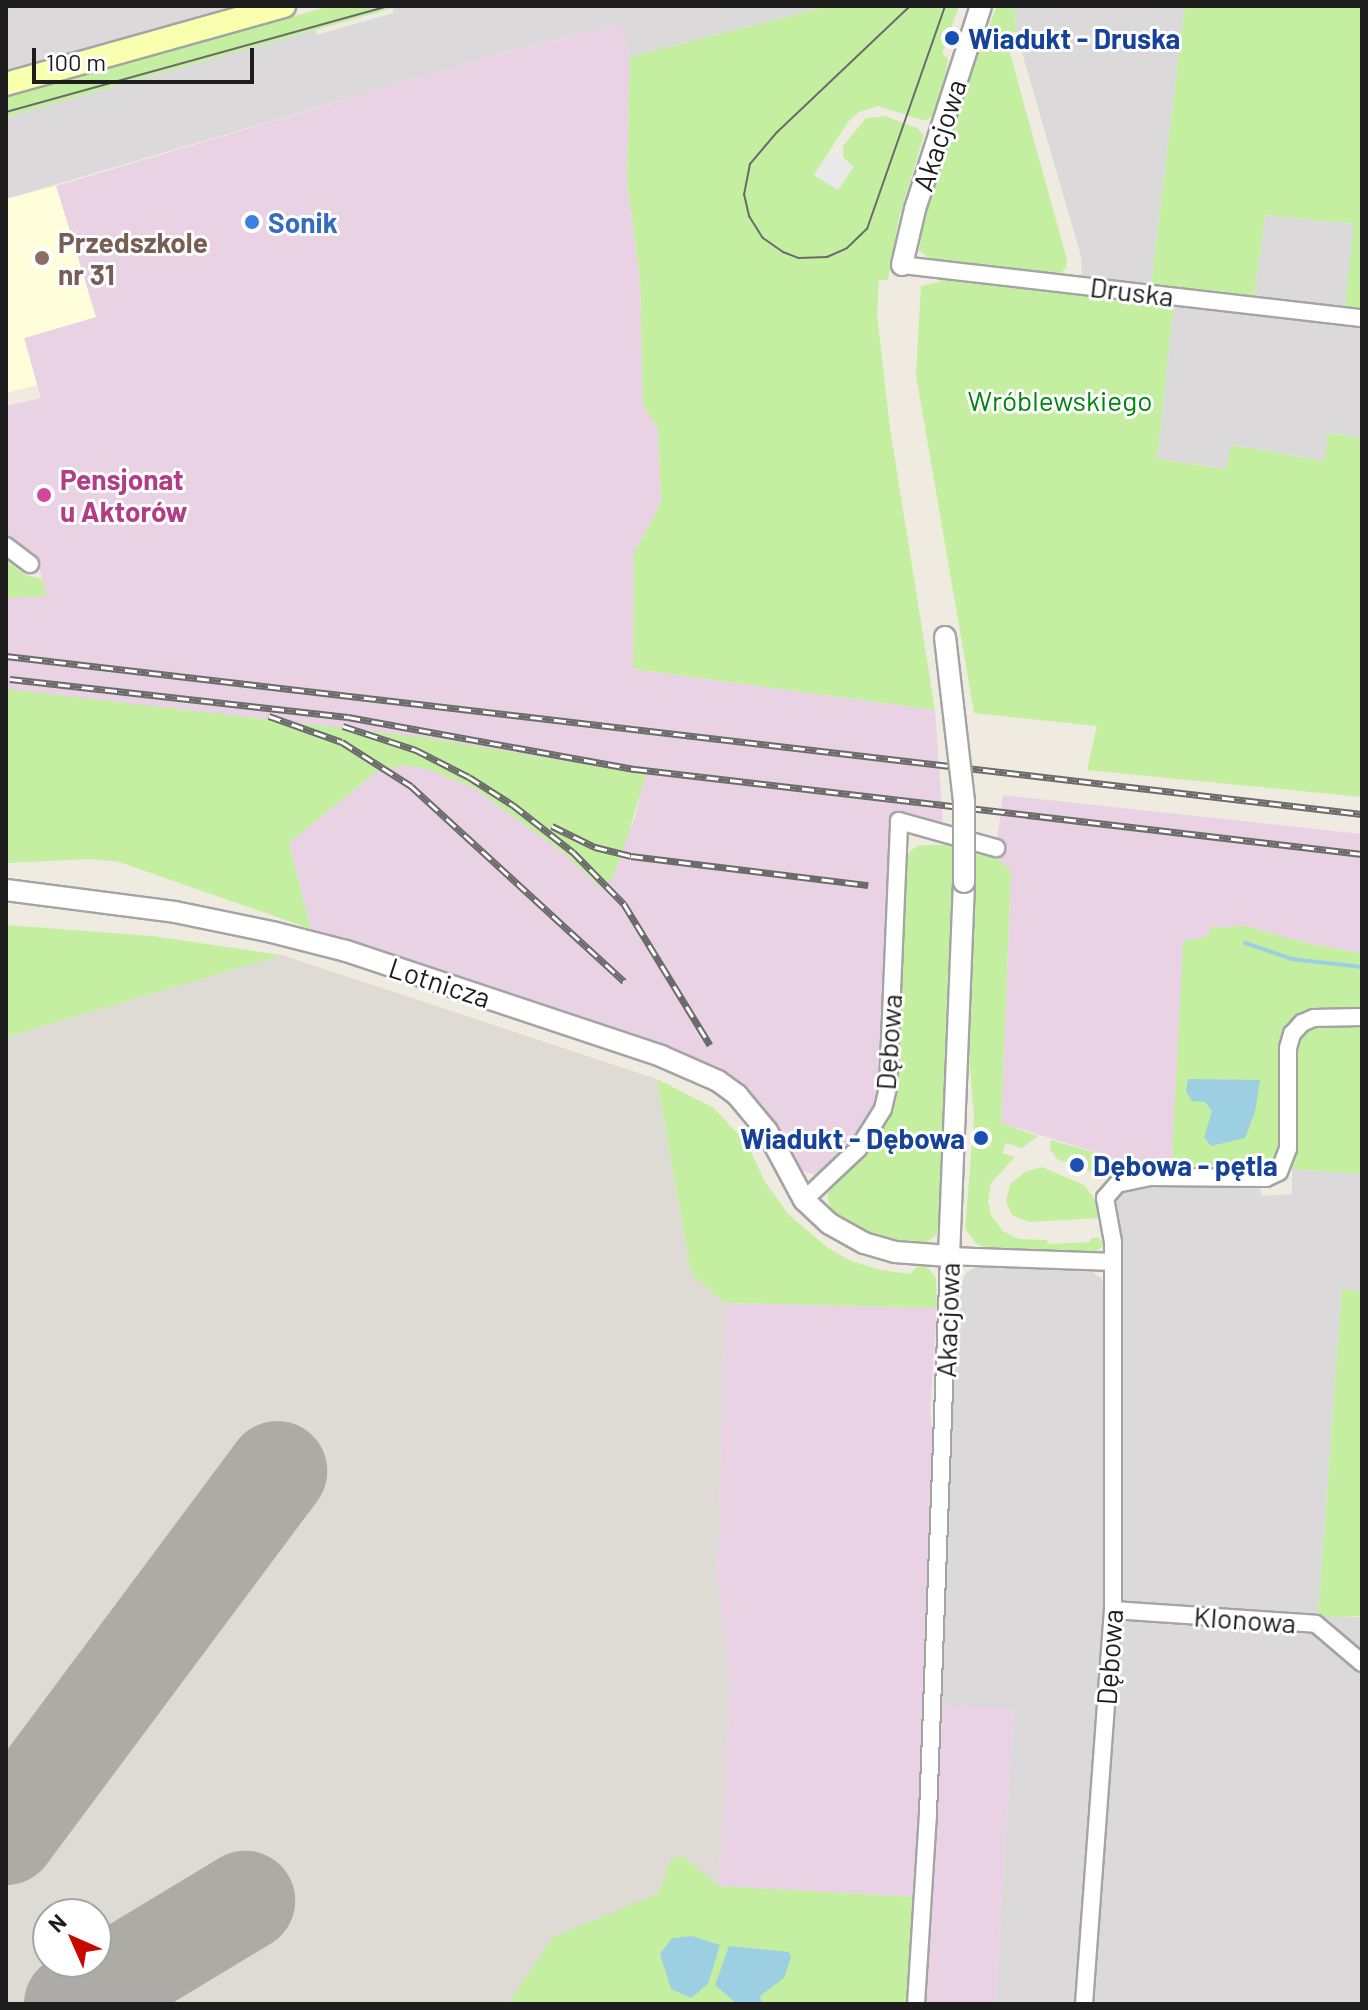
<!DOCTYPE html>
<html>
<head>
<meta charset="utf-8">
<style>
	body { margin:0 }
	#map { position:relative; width:1368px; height:2010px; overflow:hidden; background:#efebe1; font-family:Barlow,sans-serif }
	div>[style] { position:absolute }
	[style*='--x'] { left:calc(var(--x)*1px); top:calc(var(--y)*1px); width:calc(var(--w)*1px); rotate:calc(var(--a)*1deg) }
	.residential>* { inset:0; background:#dbd9d9 }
	.industrial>* { inset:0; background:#e9d2e4 }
	.education>* { inset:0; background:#feffda }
	.airport>* { inset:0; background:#dddbd3 }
	.grass>* { inset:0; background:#c4efa1 }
	.parking>* { inset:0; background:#e9e9e9 }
	.water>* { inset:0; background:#9dcfe2 }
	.stream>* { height:4px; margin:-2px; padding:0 2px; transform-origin:2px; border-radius:2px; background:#9dcfe2 }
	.runway>* { height:100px; margin:-50px; padding:0 50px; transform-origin:50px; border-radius:50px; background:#adaba6 }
	.roads { filter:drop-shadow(2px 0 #a4a4a4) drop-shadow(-2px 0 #a4a4a4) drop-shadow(0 2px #a4a4a4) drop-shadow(0 -2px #a4a4a4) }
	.minor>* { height:16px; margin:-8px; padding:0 8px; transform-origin:8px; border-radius:8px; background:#fff }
	.tertiary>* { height:20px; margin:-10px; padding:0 10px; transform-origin:10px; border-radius:10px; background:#fff }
	.secondary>* { height:22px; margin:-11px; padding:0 11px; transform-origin:11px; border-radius:11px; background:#f8ffaf }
	.tram>* { height:2px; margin:-1px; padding:0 1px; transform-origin:1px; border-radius:1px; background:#6b6b6b }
	.rail>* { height:7px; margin-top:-3.5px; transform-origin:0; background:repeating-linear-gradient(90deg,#fff 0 12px,#6b6b6b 0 24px); box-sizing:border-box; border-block:2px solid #6b6b6b }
	.bridges { filter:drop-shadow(2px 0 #a4a4a4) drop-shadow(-2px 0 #a4a4a4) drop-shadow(0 2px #a4a4a4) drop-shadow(0 -2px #a4a4a4) }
	.tertiary-bridge>* { height:20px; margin:-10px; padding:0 10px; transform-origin:10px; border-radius:10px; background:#fff }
	.dots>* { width:22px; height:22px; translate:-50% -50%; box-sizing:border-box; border:4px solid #fff; border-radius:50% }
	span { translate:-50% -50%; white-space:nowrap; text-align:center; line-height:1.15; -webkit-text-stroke:6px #fff; paint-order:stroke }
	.transit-label { font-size:28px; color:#164399; font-weight:700 }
	.left { translate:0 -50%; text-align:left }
	.right { translate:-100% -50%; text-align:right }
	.street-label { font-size:28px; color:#1d1d1d }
	.shop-label { font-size:28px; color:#366cbe; font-weight:700 }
	.education-label { font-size:28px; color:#785e54; font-weight:700 }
	.park-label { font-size:28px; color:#008511 }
	.hotel-label { font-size:28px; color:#b23c85; font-weight:700 }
	.frame { position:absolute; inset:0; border:8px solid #1d1d1d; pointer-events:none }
	.north { position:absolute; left:32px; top:1898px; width:80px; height:80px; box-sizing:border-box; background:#fff; border:2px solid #a5a5a5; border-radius:50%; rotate:315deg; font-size:22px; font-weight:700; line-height:32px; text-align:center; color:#1d1d1d }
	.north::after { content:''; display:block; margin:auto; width:28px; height:36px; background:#c90800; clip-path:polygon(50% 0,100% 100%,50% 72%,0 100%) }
	.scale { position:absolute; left:32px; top:48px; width:222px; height:36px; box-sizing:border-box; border:4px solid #1d1d1d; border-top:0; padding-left:10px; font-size:24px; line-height:28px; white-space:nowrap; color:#1d1d1d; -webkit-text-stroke:6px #fff; paint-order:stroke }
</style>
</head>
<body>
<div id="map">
	<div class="residential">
		<i style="clip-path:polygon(6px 6px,248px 6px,6px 73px)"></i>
		<i style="clip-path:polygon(400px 6px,829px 6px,630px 57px,618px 24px,502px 53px,6px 199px,6px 117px,315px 30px,317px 35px,393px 13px,393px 8px)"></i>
		<i style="clip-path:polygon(1015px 6px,1185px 6px,1151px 286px,1082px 277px,1081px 256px,1016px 32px)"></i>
		<i style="clip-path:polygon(1265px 215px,1355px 224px,1345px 307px,1254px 296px)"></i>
		<i style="clip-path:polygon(1174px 302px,1362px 323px,1362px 438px,1329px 433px,1325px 461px,1231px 445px,1227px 469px,1157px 459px)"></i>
		<i style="clip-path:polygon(1292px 1169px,1362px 1174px,1362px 1292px,1342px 1290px,1318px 1616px,1362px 1617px,1362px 1656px,1318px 1617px,1118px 1602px,1117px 1194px,1123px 1189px,1154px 1184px,1260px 1188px,1262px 1196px,1292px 1194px)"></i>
		<i style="clip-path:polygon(980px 1265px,1087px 1269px,1101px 1278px,1107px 1291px,1105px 1604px,1078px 2004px,995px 2004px,1014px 1710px,940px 1705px,955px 1355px,961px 1283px,967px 1272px)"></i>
		<i style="clip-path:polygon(1119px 1621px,1314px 1630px,1362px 1671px,1362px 2004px,1094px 2004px)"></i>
	</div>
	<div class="industrial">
		<i style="clip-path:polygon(619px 24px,630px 57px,627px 179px,640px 279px,643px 405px,658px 428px,661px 503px,634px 553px,633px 669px,935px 710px,943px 825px,891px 821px,880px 1085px,869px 1119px,855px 1141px,817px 1175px,796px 1169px,776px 1128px,751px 1096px,665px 1050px,311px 929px,289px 843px,376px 772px,401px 765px,425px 768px,474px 788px,564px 853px,602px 887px,635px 818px,642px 785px,6px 698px,6px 589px,46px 595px,37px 558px,6px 540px,6px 406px,41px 398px,24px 338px,96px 317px,56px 186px,484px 58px)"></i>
		<i style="clip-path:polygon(1003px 795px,1362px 834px,1362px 953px,1310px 944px,1241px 925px,1227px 928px,1212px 926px,1207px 937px,1184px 941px,1172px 1160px,1151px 1164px,1131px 1163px,1001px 1123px,1011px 872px,995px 857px)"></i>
		<i style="clip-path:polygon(725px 1303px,937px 1308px,930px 1413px,935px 1448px,932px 1529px,916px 1897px,718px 1886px,731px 1687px,717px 1579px)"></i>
		<i style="clip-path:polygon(940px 1705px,1014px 1709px,995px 2004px,921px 2004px)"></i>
	</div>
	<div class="education">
		<i style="clip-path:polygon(56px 186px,96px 317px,24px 338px,37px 385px,6px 393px,6px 199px)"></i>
	</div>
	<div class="airport">
		<i style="clip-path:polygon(evenodd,282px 955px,657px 1079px,691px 1273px,725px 1303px,717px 1579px,731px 1687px,718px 1886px,909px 2004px,6px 2004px,6px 1037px,282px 955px,48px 1914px,96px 1914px,96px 1962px,48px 1962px,48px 1914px)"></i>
	</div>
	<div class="grass">
		<i style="clip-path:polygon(331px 6px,400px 6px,6px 117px,6px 95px)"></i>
		<i style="clip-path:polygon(829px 6px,959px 6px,942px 54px,948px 58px,944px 89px,934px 115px,925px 121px,878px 106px,859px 112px,848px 122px,814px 175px,838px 190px,853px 167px,843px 157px,843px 146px,866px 118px,885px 116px,917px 128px,924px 135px,899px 218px,888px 280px,879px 280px,877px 315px,890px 428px,935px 710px,633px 669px,634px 553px,661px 503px,658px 428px,643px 405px,640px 279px,627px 179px,630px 57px)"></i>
		<i style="clip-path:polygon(997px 6px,1015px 6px,1016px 32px,1005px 35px,1067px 260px,1066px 268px,1058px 276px,933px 262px,919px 250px,925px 214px,954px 115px)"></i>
		<i style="clip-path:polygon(1185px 6px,1362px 6px,1362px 309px,1345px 307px,1354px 224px,1265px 215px,1254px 296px,1151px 286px)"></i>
		<i style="clip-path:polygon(942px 275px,1174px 302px,1157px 459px,1226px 469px,1231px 445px,1324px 461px,1329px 433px,1362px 438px,1362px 797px,1087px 770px,1097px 726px,974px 713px,916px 375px,921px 286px,939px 282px)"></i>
		<i style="clip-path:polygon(6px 560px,25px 575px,43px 579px,46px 596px,6px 598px)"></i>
		<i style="clip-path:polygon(6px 689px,429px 738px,646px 775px,622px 854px,612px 879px,601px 888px,564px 853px,474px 788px,425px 768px,401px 765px,376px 772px,289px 843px,311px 929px,119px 862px,92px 859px,6px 863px)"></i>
		<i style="clip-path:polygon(919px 845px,956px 845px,940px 1214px,937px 1234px,924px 1245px,900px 1244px,867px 1235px,832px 1212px,827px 1196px,831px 1186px,877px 1137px,890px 1111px,905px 861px,910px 851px)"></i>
		<i style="clip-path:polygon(972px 849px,995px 857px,1011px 871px,1001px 1123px,1038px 1136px,1022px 1148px,1006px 1143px,1002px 1153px,1015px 1157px,991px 1183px,988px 1201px,991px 1215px,1003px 1231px,1019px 1239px,1047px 1240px,1048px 1244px,1090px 1242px,1091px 1238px,1099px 1238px,1104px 1246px,1093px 1253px,991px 1250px,977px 1244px,965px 1229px,974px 1119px,967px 1029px)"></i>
		<i style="clip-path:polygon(6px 925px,152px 936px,282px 955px,6px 1037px)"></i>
		<i style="clip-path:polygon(1241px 925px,1310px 944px,1362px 953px,1362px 1010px,1298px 1014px,1281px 1035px,1279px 1153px,1273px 1165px,1261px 1171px,1140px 1173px,1107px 1178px,1057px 1159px,1050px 1149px,1051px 1140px,1131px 1163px,1151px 1164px,1172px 1159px,1183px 941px,1207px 937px,1212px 926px,1227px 928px)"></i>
		<i style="clip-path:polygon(1362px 1023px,1362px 1174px,1292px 1169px,1294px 1045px,1302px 1033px,1318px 1024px)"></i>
		<i style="clip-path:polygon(657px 1079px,714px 1108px,748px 1145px,765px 1182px,789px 1215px,828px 1248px,851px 1261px,881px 1270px,910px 1274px,920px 1264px,929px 1269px,936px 1278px,937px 1308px,725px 1303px,691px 1273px)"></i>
		<i style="clip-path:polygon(1042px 1167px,1084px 1185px,1100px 1206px,1099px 1218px,1029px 1222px,1012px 1215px,1006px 1202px,1010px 1184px,1025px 1172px)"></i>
		<i style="clip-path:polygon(1342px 1289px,1362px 1292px,1362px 1616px,1318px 1617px)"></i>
		<i style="clip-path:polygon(682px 1856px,718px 1886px,916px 1897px,909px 2004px,509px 2004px,553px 1937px,658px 1894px,671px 1859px)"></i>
	</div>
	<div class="parking">
		<i style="clip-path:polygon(829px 152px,854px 166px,838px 190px,814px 175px)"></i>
	</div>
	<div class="water">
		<i style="clip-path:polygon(1188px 1079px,1260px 1080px,1255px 1112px,1245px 1138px,1211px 1146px,1204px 1137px,1212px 1111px,1205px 1102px,1192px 1101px,1186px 1091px)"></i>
		<i style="clip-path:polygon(692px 1936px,720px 1945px,708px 1984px,691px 1998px,671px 1989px,660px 1954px,672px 1938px)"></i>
		<i style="clip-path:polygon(729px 1946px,789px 1952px,791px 1957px,784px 1978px,760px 1996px,762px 2004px,737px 2004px,715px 1985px)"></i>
	</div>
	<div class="stream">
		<i style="--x:1245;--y:943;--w:50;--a:18.8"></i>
		<i style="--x:1292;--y:959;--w:70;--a:6.5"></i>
	</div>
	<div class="runway">
		<i style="--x:6;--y:1835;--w:454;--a:-53.3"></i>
		<i style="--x:74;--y:2004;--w:200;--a:-31.1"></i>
	</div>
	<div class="roads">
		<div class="minor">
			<i style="--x:902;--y:265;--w:463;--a:6.6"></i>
			<i style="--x:6;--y:546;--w:30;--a:37"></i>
			<i style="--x:804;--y:1200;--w:74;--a:-43.4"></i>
			<i style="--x:858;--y:1149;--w:47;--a:-58"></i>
			<i style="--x:883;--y:1109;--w:23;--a:-77"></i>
			<i style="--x:888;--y:1087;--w:266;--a:-87.6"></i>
			<i style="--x:899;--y:821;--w:101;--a:15.6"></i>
			<i style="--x:1113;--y:1610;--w:203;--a:3.9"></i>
			<i style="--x:1316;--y:1624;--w:60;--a:40.3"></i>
			<i style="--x:916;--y:2004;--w:190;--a:-86.4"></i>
			<i style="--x:928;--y:1814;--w:558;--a:-87.84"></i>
			<i style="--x:949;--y:1256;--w:164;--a:2.1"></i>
			<i style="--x:1084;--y:2004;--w:395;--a:-85.8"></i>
			<i style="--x:1113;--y:1610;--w:368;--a:-90"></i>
			<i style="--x:1113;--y:1242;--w:45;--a:-100.3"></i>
			<i style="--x:1105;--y:1198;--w:18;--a:-49"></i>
			<i style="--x:1117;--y:1184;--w:34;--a:-12"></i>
			<i style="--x:1150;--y:1177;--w:116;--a:0.5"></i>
			<i style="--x:1266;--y:1178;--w:14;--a:-25"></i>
			<i style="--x:1279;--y:1172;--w:25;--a:-69"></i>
			<i style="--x:1288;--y:1149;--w:101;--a:-90"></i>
			<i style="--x:1288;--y:1048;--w:15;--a:-74"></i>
			<i style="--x:1292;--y:1034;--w:15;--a:-48"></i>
			<i style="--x:1302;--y:1023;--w:13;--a:-23"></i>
			<i style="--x:1314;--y:1018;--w:48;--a:-1.2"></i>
		</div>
		<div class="tertiary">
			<i style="--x:902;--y:265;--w:57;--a:-76.9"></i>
			<i style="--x:915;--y:209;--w:213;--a:-72"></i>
			<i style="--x:6;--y:890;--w:170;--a:7.4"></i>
			<i style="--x:175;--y:912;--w:99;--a:11.7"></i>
			<i style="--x:272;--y:932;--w:76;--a:14.4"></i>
			<i style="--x:346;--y:951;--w:332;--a:18.4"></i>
			<i style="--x:661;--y:1056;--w:62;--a:23.7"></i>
			<i style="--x:718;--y:1081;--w:24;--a:36"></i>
			<i style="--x:737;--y:1095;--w:47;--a:50.2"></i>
			<i style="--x:767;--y:1131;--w:78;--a:61.8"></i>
			<i style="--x:804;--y:1200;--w:35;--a:43"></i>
			<i style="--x:830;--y:1224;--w:39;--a:29"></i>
			<i style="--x:864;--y:1243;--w:32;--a:16"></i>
			<i style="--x:895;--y:1252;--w:54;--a:4.2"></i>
			<i style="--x:949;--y:1256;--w:374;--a:-87.7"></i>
		</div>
		<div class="secondary">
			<i style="--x:6;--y:84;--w:289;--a:-15.7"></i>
		</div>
	</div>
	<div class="tram">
		<i style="--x:910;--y:6;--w:183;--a:136.5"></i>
		<i style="--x:777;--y:132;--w:42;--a:130.2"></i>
		<i style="--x:750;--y:164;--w:31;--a:101"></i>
		<i style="--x:744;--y:194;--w:23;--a:77"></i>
		<i style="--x:749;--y:216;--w:26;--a:58"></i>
		<i style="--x:763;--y:238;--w:24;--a:35"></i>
		<i style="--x:783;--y:252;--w:17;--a:21"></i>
		<i style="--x:799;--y:258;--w:28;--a:-2"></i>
		<i style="--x:827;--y:257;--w:22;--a:-24"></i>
		<i style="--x:847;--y:248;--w:28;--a:-44"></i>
		<i style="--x:867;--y:229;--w:236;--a:-70.7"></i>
		<i style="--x:6;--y:112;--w:395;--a:-15.5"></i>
	</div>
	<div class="rail">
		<i style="--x:6;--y:656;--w:1365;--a:6.65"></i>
		<i style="--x:10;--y:679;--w:340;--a:6.4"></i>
		<i style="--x:348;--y:717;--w:292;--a:10.3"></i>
		<i style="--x:635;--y:769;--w:732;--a:6.67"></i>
		<i style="--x:269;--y:716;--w:77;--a:19.6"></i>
		<i style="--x:342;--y:742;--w:82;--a:32.5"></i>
		<i style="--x:411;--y:786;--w:289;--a:42.5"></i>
		<i style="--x:343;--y:726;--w:77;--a:18.2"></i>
		<i style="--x:416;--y:750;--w:59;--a:27"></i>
		<i style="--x:469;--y:777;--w:52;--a:32.5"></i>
		<i style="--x:513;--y:805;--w:76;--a:38.1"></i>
		<i style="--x:573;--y:852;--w:73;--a:45.6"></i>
		<i style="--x:624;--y:904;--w:165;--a:58.6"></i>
		<i style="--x:552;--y:826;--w:48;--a:26"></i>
		<i style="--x:595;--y:847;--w:37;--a:14"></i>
		<i style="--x:631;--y:856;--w:239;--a:7"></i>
	</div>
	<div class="bridges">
		<div class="tertiary-bridge">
			<i style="--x:945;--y:637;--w:165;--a:83.4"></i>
			<i style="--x:964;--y:801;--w:81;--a:90"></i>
		</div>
	</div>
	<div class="dots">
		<i style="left:952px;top:38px;background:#1a4fb4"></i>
		<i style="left:252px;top:222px;background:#3f7fe0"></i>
		<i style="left:42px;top:258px;background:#8d6e63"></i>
		<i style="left:44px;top:495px;background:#d1479c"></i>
		<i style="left:981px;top:1138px;background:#1a4fb4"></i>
		<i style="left:1077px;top:1165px;background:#1a4fb4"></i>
	</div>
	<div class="transit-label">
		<span class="left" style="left:968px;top:38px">Wiadukt - Druska</span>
		<span class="right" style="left:965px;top:1138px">Wiadukt - Dębowa</span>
		<span class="left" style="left:1093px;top:1165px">Dębowa - pętla</span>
	</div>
	<div class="street-label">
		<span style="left:939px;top:135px;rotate:-72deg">Akacjowa</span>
		<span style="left:1132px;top:291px;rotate:7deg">Druska</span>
		<span style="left:440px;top:982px;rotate:18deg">Lotnicza</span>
		<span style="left:888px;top:1042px;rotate:-86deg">Dębowa</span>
		<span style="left:947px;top:1320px;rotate:-88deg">Akacjowa</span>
		<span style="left:1245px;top:1619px;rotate:4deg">Klonowa</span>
		<span style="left:1109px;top:1657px;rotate:-86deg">Dębowa</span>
	</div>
	<div class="shop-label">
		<span class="left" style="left:268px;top:222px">Sonik</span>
	</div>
	<div class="education-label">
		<span class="left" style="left:58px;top:258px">Przedszkole<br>nr 31</span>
	</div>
	<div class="park-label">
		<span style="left:1060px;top:400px">Wróblewskiego</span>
	</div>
	<div class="hotel-label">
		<span class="left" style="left:60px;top:495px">Pensjonat<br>u Aktorów</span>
	</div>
	<div class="frame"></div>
	<div class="north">N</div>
	<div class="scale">100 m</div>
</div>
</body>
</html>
